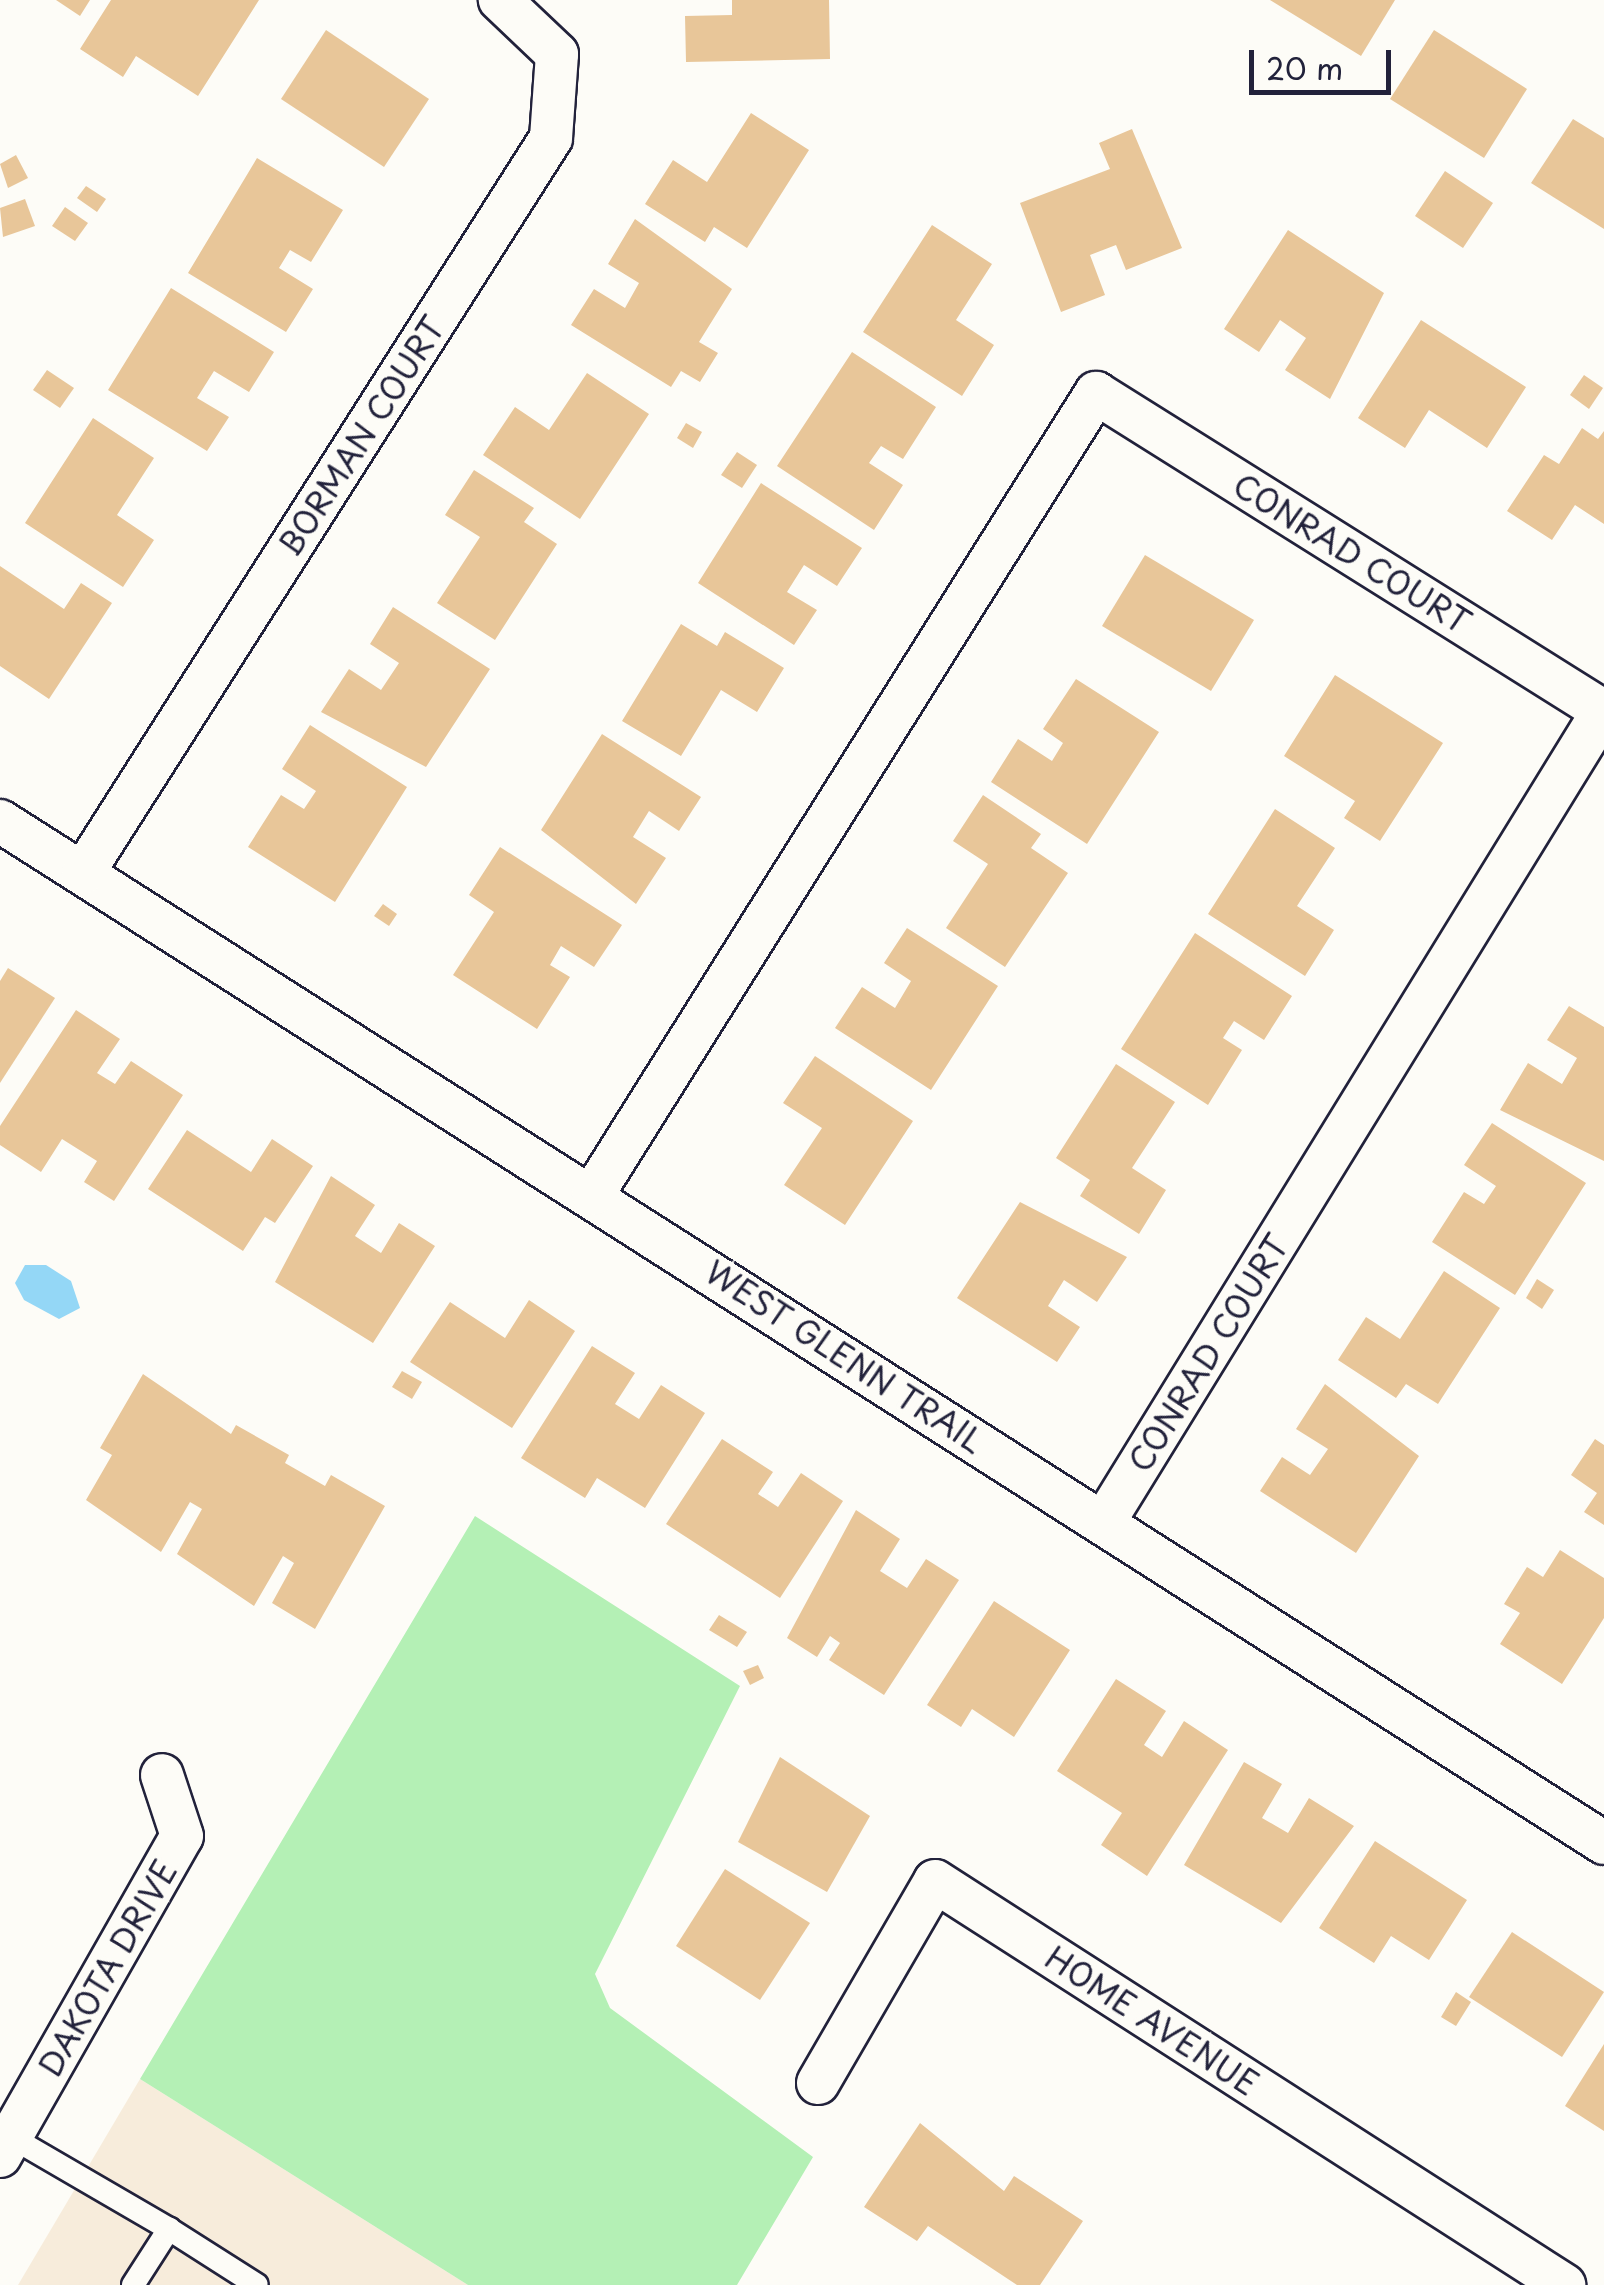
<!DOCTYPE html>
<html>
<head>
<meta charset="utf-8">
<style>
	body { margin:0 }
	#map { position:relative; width:1604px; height:2285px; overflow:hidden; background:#fdfcf7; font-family:"Playpen Sans",sans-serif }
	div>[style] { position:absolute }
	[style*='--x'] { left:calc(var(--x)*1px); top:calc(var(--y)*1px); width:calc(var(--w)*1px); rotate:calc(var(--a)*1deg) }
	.built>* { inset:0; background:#f7ecdb }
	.green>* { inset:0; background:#b4f0b5 }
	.water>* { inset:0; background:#94d7f6 }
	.building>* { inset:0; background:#e8c699 }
	.roads { filter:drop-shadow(2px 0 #22223b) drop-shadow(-2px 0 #22223b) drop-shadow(0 2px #22223b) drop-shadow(0 -2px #22223b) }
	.lane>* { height:22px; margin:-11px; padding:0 11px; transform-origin:11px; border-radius:11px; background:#fdfcf7 }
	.street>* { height:42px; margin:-21px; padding:0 21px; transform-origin:21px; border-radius:21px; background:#fdfcf7 }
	span { translate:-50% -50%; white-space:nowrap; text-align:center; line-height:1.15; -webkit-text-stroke:8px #fdfcf7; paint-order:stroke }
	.street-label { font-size:32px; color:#22223b }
	.scale { position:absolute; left:1249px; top:50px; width:142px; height:45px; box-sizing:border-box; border:5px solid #22223b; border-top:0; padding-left:12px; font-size:30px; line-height:35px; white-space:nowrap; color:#22223b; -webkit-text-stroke:8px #fdfcf7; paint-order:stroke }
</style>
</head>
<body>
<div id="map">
	<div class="built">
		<i style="clip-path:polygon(140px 2079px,468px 2285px,18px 2285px)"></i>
	</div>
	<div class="green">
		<i style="clip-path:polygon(475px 1516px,740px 1686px,595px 1974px,610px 2008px,813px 2157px,737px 2285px,468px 2285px,140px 2079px)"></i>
	</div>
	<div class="water">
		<i style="clip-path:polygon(25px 1265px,46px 1265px,71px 1281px,80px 1308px,59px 1319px,24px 1300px,15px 1283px)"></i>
	</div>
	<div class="building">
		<i style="clip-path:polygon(56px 0,90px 0,80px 16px)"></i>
		<i style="clip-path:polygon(111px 0,259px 0,198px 96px,136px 56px,123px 77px,80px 49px)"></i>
		<i style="clip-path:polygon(732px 0,829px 0,830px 59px,686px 62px,685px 16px,732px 15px)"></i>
		<i style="clip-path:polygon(1270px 0,1395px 0,1361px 56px)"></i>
		<i style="clip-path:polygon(326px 30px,429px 99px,384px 167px,281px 99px)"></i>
		<i style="clip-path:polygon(1434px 30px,1527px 89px,1484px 158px,1390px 99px)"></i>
		<i style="clip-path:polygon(751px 113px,809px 150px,747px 248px,714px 227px,705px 242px,645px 204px,673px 160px,707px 182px)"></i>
		<i style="clip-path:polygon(1573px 119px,1604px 138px,1604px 229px,1531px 183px)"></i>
		<i style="clip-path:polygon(1132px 129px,1182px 248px,1126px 270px,1116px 245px,1090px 255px,1105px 295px,1061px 312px,1020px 203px,1110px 169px,1099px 143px)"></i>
		<i style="clip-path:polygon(16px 155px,28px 178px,8px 188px,0 164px)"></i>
		<i style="clip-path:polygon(257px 158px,343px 210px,311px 262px,290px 250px,279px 268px,313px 289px,286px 332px,188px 273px)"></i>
		<i style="clip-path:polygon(1445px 171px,1493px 203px,1463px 248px,1415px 216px)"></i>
		<i style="clip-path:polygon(86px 186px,106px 199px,97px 212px,77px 198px)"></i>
		<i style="clip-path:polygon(25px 199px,35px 226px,3px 237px,0 208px)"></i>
		<i style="clip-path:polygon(65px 207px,88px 223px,75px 241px,52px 226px)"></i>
		<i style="clip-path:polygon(635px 219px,732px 289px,699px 342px,718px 353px,700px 382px,681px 371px,671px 387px,571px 325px,594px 289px,625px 308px,639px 283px,608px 264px)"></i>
		<i style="clip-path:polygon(932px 225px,992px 264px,956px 320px,994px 345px,962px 396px,863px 332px)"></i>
		<i style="clip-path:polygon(1288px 230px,1384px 293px,1330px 399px,1285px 370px,1306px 338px,1280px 320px,1259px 352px,1224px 329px)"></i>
		<i style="clip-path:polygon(171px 288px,274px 352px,249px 392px,214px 371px,197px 398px,229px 417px,207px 451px,108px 390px)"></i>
		<i style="clip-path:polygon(1421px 320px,1526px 387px,1487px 448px,1429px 410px,1405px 448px,1358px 418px)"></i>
		<i style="clip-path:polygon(852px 352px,936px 407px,903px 459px,881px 446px,869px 463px,903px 485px,874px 530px,777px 466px)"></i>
		<i style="clip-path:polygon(47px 370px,74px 388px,60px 408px,33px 390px)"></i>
		<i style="clip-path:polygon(587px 373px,649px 414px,580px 519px,483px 455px,515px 407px,549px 430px)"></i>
		<i style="clip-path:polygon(1584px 375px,1603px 388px,1589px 409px,1570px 395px)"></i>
		<i style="clip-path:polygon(93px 418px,154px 458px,117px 515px,154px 540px,123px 587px,25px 523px)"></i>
		<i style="clip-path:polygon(686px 423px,702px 432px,693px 448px,677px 438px)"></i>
		<i style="clip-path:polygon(1582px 428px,1598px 439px,1604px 431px,1604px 524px,1575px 505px,1552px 540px,1507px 511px,1544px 455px,1559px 464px)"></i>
		<i style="clip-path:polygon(737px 452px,757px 465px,742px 488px,721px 475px)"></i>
		<i style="clip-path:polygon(474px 470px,534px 508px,524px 522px,557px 544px,495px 640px,437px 603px,480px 537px,445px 515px)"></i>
		<i style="clip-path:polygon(761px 483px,862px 548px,837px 586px,804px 565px,787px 592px,817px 610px,794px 645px,698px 583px)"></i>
		<i style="clip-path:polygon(1145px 555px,1254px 620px,1211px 691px,1102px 626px)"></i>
		<i style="clip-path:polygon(0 566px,64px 609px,81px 583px,112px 603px,49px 699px,0 666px)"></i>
		<i style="clip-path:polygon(393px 607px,490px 669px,426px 767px,321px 712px,349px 669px,381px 690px,399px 663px,370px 644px)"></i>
		<i style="clip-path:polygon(681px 624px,717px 646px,725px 632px,784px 668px,757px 712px,721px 690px,681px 756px,622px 721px)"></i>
		<i style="clip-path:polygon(1335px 675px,1443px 743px,1380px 841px,1344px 818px,1355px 801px,1284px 756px)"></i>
		<i style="clip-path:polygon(1076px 679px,1159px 732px,1087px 844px,991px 782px,1018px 739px,1052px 761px,1063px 743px,1043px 729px)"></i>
		<i style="clip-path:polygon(310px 725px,407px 787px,335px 902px,248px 847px,281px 795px,304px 809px,316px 791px,282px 769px)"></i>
		<i style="clip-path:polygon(602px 734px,701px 797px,679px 831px,649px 811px,633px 837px,666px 858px,636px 904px,541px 830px)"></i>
		<i style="clip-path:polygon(983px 795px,1041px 834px,1031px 848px,1068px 873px,1005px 967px,946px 928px,988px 864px,953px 841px)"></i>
		<i style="clip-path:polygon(1275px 809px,1335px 848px,1297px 906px,1334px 930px,1305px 976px,1208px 914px)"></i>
		<i style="clip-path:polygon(500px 847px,622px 925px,594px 967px,561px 946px,550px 965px,570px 977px,537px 1029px,453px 975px,494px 912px,469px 895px)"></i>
		<i style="clip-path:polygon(383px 904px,397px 914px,389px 926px,374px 916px)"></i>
		<i style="clip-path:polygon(907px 928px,998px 986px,931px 1090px,835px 1028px,862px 987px,895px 1008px,911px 981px,884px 963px)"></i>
		<i style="clip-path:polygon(1195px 933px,1292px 996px,1264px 1040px,1234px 1021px,1223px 1038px,1242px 1050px,1208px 1105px,1121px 1049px)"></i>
		<i style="clip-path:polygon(8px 968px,55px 998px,0 1083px,0 981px)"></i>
		<i style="clip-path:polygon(1569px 1006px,1604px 1027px,1604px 1161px,1500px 1110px,1528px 1063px,1562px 1084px,1577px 1058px,1547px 1040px)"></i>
		<i style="clip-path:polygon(76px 1010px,120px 1039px,97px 1073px,115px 1084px,131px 1061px,183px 1095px,114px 1201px,84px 1182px,97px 1161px,62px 1139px,41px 1172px,0 1145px,0 1126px)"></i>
		<i style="clip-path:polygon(815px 1056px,913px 1121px,845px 1225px,784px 1185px,822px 1128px,783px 1103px)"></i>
		<i style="clip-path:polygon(1116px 1064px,1175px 1102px,1132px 1168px,1166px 1190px,1139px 1234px,1080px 1196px,1090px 1180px,1056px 1158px)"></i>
		<i style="clip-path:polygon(1492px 1123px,1586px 1183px,1515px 1295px,1432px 1242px,1464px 1192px,1484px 1204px,1496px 1186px,1464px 1165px)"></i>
		<i style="clip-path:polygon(187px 1130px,251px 1172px,272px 1139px,313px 1166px,275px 1223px,265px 1217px,243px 1251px,148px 1189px)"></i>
		<i style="clip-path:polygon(331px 1176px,375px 1205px,355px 1236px,381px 1253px,399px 1223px,435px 1246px,373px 1343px,275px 1282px)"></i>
		<i style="clip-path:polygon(1020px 1202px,1127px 1257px,1097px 1302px,1064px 1280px,1048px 1306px,1080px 1327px,1057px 1362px,957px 1298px)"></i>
		<i style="clip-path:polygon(1444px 1271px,1500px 1308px,1438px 1404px,1406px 1384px,1396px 1398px,1338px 1360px,1366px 1317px,1400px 1339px)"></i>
		<i style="clip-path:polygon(1537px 1279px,1554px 1290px,1542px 1309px,1526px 1298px)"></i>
		<i style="clip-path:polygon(529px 1300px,575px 1331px,512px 1428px,410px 1362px,450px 1302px,505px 1338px)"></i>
		<i style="clip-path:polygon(592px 1346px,635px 1373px,615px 1404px,639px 1419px,661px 1385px,705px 1413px,645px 1508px,597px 1478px,585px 1498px,521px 1458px)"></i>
		<i style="clip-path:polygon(402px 1371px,422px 1382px,412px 1399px,392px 1387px)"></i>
		<i style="clip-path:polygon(143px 1374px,231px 1434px,236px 1425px,289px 1455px,285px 1463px,325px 1486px,331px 1475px,385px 1506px,315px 1629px,272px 1603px,294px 1563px,283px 1556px,254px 1606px,177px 1554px,202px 1509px,190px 1502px,161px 1552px,86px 1500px,112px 1455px,100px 1448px)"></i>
		<i style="clip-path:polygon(1325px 1384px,1419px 1456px,1356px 1553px,1260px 1491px,1282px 1457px,1310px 1475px,1328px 1449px,1296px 1429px)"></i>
		<i style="clip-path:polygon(722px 1439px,773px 1472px,758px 1494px,778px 1507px,801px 1473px,843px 1501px,780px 1598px,666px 1524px)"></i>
		<i style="clip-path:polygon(1595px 1439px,1604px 1445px,1604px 1525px,1584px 1512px,1597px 1493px,1571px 1475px)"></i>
		<i style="clip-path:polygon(856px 1510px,900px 1539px,880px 1571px,907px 1588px,926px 1559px,959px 1580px,884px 1695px,829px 1660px,840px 1643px,830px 1636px,817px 1657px,787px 1638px)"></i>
		<i style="clip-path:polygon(1560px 1550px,1604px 1578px,1604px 1618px,1562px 1684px,1500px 1644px,1520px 1613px,1504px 1604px,1527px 1567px,1543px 1577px)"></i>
		<i style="clip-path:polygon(994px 1601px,1070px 1650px,1014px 1737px,972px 1709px,961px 1727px,927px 1705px)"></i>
		<i style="clip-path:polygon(719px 1615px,747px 1632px,737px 1647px,709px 1630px)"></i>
		<i style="clip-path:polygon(758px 1665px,764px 1678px,750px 1685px,743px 1671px)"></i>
		<i style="clip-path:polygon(1116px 1679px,1166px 1711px,1144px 1745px,1162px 1757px,1184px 1721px,1228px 1750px,1147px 1876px,1101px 1845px,1122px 1813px,1057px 1771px)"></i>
		<i style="clip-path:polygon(780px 1757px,870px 1816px,827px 1892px,738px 1842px)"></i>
		<i style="clip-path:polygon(1244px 1762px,1282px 1784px,1262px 1818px,1288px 1833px,1309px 1798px,1354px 1826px,1281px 1923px,1184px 1865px)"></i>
		<i style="clip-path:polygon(1375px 1841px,1467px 1900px,1429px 1960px,1391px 1936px,1374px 1963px,1319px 1928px)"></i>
		<i style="clip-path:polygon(725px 1869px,810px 1923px,760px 2000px,676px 1946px)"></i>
		<i style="clip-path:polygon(1512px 1932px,1604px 1992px,1562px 2057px,1469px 1997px)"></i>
		<i style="clip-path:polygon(1456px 1992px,1471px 2002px,1456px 2026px,1441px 2017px)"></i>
		<i style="clip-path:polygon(1604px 2044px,1604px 2131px,1565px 2106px)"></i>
		<i style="clip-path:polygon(920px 2123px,1004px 2191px,1014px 2176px,1083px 2221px,1040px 2285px,1017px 2285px,928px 2226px,917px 2241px,864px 2207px)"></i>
	</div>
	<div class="roads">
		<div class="lane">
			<i style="--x:11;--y:2137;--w:183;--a:30.2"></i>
			<i style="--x:133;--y:2285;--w:67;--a:-57.3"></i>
			<i style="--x:169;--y:2229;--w:104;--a:32.5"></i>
		</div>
		<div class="street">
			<i style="--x:0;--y:821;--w:1902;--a:32.5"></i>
			<i style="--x:83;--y:873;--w:871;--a:-57.51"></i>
			<i style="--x:551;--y:138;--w:84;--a:-85.9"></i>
			<i style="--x:557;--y:54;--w:79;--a:-136.5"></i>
			<i style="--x:593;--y:1194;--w:946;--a:-57.87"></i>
			<i style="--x:1096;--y:393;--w:598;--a:32.1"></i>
			<i style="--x:1603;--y:711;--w:952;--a:121.6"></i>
			<i style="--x:818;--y:2083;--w:233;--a:-59.9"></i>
			<i style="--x:935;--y:1881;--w:748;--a:32.71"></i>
			<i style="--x:0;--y:2156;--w:368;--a:-60.4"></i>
			<i style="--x:182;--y:1836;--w:64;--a:-108.2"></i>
		</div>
	</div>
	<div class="street-label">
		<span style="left:361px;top:436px;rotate:-57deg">BORMAN COURT</span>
		<span style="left:1352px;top:553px;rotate:32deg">CONRAD COURT</span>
		<span style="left:1208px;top:1353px;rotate:-58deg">CONRAD COURT</span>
		<span style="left:845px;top:1356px;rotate:33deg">WEST GLENN TRAIL</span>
		<span style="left:107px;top:1968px;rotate:-60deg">DAKOTA DRIVE</span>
		<span style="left:1152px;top:2020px;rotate:33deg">HOME AVENUE</span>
	</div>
	<div class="scale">20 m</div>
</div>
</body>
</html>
